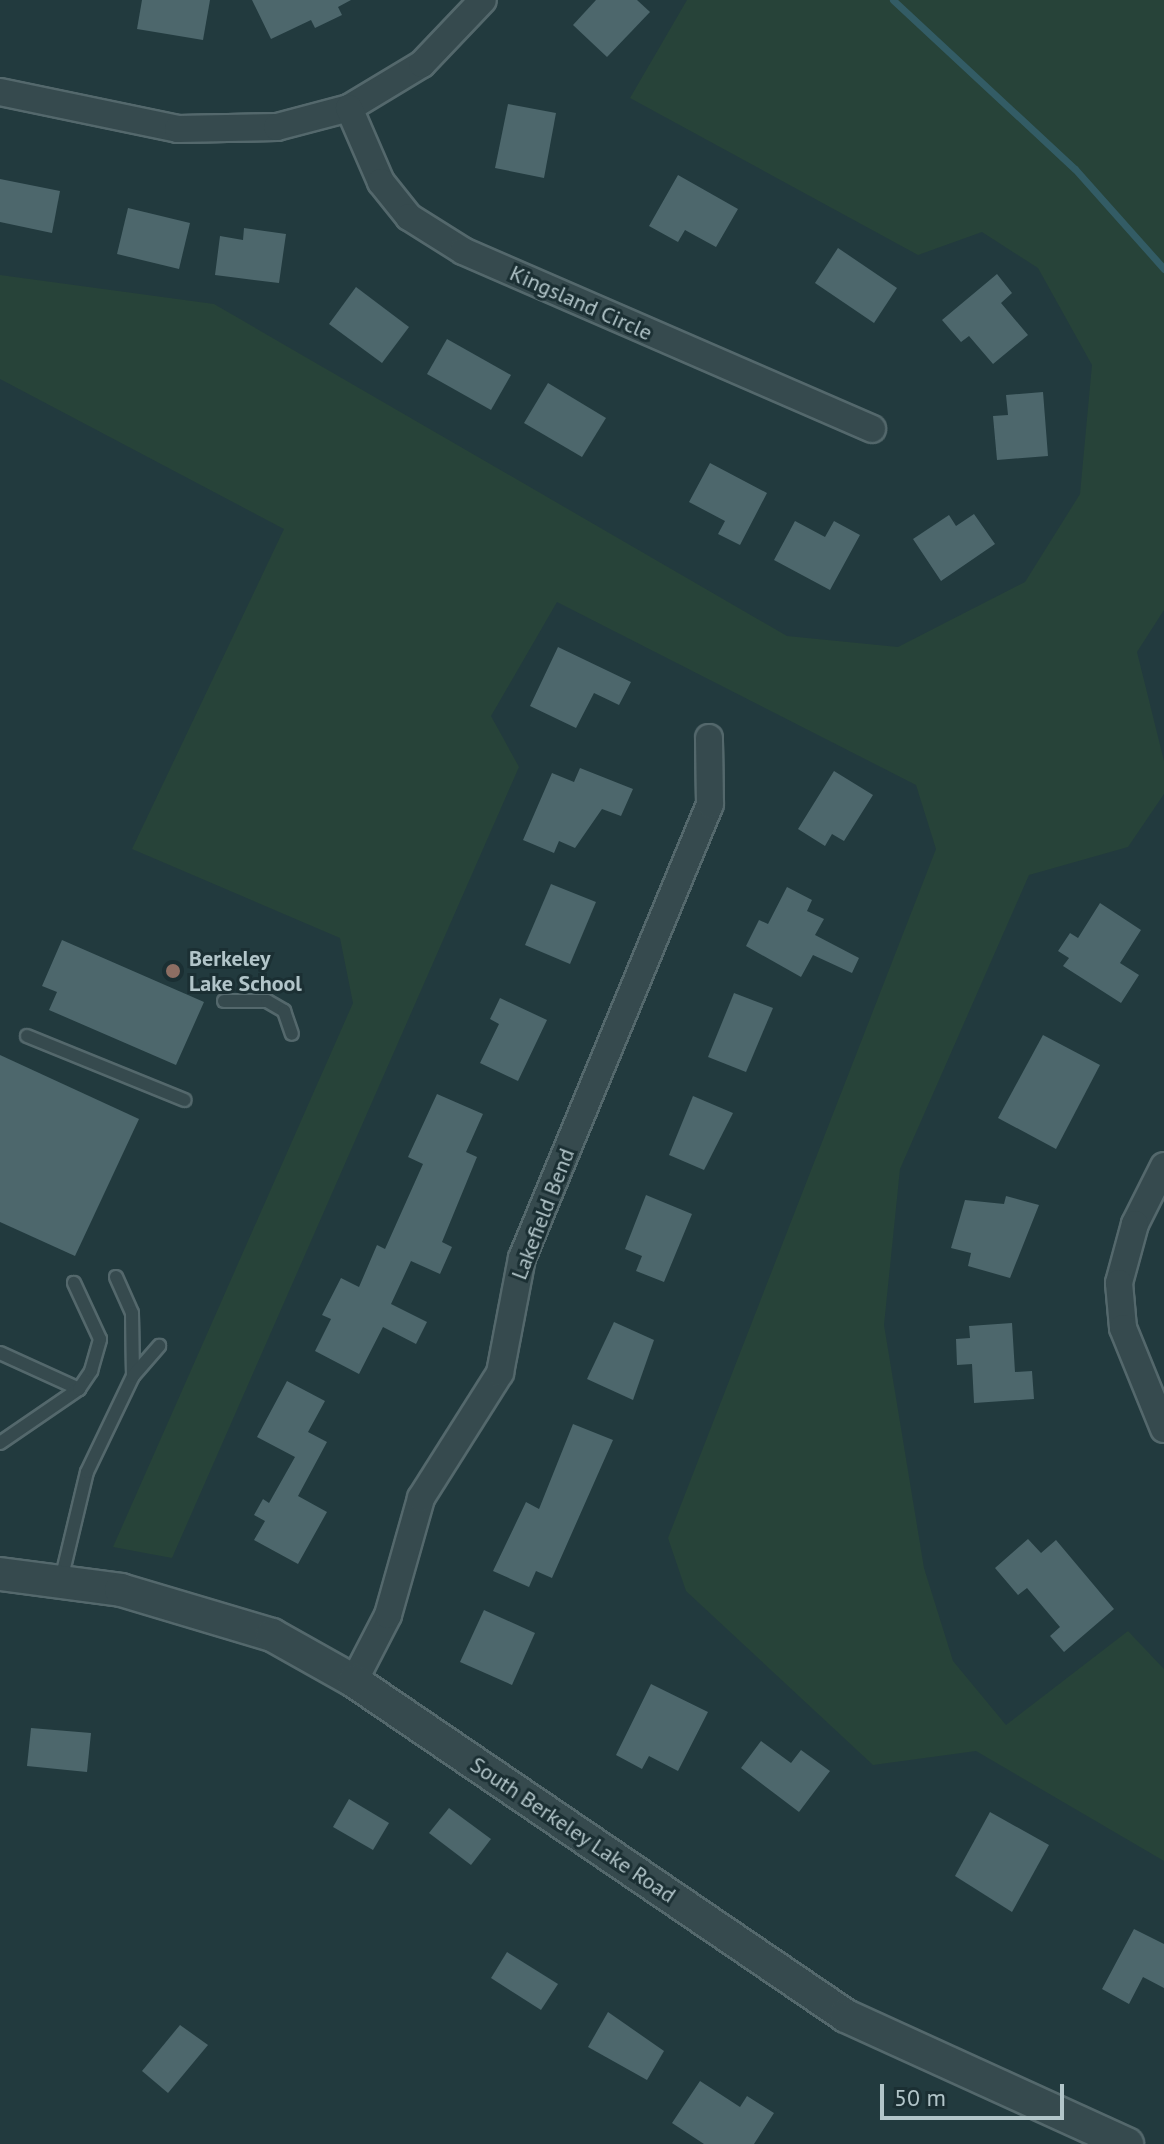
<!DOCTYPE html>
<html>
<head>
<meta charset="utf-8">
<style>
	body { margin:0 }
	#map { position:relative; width:1164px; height:2144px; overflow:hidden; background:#223a3e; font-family:"PT Sans",sans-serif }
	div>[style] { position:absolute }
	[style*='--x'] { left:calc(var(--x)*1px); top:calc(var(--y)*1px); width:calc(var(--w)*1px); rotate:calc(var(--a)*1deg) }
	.green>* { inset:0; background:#274339 }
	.stream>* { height:7px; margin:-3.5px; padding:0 3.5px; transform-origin:3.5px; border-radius:3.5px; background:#335c65 }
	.building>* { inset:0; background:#4d676c }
	.roads { filter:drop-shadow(2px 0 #54686c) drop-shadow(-2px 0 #54686c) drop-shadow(0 2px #54686c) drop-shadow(0 -2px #54686c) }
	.service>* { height:12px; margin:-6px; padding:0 6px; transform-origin:6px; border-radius:6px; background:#364a4e }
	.minor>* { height:26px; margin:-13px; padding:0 13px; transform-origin:13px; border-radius:13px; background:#364a4e }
	.tertiary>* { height:32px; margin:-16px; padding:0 16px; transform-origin:16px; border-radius:16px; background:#364a4e }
	.dots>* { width:22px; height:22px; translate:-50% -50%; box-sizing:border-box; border:4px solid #1b2f33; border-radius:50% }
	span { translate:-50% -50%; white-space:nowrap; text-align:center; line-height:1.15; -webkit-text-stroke:6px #1b2f33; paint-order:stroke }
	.street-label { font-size:22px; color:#b2c5c9 }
	.poi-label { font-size:22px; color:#b2c5c9; font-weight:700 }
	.left { translate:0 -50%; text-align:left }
	.scale { position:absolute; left:880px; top:2084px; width:184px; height:36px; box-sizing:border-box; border:4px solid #b2c5c9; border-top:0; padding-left:10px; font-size:24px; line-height:28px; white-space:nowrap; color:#b2c5c9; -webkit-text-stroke:6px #1b2f33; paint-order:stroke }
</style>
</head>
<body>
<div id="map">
	<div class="green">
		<i style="clip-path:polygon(687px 0,1164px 0,1164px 610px,1137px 652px,1164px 761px,1164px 794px,1128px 847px,1029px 875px,900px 1169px,884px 1325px,924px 1568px,953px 1661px,1006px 1725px,1128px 1631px,1164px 1669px,1164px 1861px,976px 1751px,873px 1765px,686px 1591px,668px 1538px,936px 849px,916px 785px,557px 602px,491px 716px,519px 767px,172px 1558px,113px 1547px,353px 1003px,340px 938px,132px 849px,284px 529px,0 379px,0 275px,214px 304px,787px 636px,898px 647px,1025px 582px,1080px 494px,1092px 365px,1038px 268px,982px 232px,918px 255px,630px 98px)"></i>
	</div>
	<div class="stream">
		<i style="--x:893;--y:0;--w:248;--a:42.9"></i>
		<i style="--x:1075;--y:169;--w:134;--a:48.3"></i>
	</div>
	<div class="building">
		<i style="clip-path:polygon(142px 0,210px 0,203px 40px,137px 29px)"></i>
		<i style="clip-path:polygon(252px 0,351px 0,338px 7px,342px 15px,315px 28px,311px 20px,271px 39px)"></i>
		<i style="clip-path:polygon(596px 0,637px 0,650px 12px,607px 57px,573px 25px)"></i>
		<i style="clip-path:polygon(508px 104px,556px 113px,544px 178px,495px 168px)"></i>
		<i style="clip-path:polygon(678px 175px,738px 209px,716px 247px,685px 230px,678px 242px,649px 226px)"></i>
		<i style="clip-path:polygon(0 179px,60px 191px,52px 233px,0 222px)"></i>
		<i style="clip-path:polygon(128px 208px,190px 223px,179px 269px,117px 254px)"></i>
		<i style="clip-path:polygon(244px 228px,286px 234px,279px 283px,215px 275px,220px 236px,243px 240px)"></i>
		<i style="clip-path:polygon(838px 248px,897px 288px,874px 323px,815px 283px)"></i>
		<i style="clip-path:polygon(997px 274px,1012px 293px,1001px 303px,1028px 335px,993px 364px,969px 336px,961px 342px,942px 320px)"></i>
		<i style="clip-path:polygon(356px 287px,409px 327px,382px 363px,329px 324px)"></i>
		<i style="clip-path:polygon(447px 339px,511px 375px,491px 410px,427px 374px)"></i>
		<i style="clip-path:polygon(548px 383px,606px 418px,582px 457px,524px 423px)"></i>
		<i style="clip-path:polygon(1043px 392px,1048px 456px,997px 460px,993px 416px,1008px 415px,1006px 395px)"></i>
		<i style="clip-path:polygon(710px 463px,767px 493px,740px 545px,718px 534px,725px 521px,689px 502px)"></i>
		<i style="clip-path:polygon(974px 514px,995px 544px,941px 581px,913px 539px,949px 515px,956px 526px)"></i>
		<i style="clip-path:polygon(795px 521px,825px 537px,834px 521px,860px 535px,830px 590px,774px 560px)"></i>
		<i style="clip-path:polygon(558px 647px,631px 682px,619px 705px,594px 693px,576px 728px,530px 706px)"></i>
		<i style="clip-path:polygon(580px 768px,633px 789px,621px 816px,602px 809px,575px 848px,559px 841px,554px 853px,523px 840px,552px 773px,574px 782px)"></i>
		<i style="clip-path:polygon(834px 771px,873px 795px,844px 841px,832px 834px,825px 846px,798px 829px)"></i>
		<i style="clip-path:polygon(551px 884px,596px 902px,570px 964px,525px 945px)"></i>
		<i style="clip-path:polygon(787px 887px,812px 900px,807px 911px,824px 919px,815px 935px,859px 958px,852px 973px,813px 955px,801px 977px,746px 946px,759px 920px,768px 924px)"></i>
		<i style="clip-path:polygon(1100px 903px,1141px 930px,1120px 963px,1139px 975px,1121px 1003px,1063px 966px,1069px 958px,1058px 951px,1070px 933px,1078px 938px)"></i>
		<i style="clip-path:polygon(62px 940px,204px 1002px,176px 1065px,49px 1010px,57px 992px,42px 986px)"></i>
		<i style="clip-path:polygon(734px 993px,773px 1008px,746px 1072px,708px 1057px)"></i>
		<i style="clip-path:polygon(500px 998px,547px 1020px,518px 1081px,480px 1063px,499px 1024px,490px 1019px)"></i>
		<i style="clip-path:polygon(1043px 1035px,1100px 1065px,1056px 1149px,998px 1118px)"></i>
		<i style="clip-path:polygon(0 1055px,139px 1119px,75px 1256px,0 1222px)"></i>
		<i style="clip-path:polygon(437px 1094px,483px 1114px,466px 1152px,477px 1157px,442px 1242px,452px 1247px,440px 1274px,411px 1261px,391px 1304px,427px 1322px,416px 1344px,383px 1327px,359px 1374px,315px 1351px,331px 1319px,322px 1315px,341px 1278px,359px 1287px,377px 1245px,385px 1249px,423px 1164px,408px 1157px)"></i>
		<i style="clip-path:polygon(693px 1096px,733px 1113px,704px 1170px,669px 1155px)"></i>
		<i style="clip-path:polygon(646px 1195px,692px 1214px,664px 1282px,636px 1271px,642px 1256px,625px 1249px)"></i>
		<i style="clip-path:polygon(1006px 1196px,1039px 1205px,1010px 1278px,968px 1266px,971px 1253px,951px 1248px,965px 1200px,1004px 1204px)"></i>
		<i style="clip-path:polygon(614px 1322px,654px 1340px,633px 1400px,587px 1379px)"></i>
		<i style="clip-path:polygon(1012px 1323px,1015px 1372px,1032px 1371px,1034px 1399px,974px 1403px,972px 1364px,957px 1365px,956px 1339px,970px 1338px,969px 1326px)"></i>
		<i style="clip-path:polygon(287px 1381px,325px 1401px,308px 1432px,327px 1442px,298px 1496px,327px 1512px,298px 1564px,254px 1540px,265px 1521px,254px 1515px,263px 1499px,269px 1503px,295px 1457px,257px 1437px)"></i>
		<i style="clip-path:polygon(573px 1424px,613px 1440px,552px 1578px,536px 1571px,529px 1587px,493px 1571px,526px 1502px,539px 1509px)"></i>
		<i style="clip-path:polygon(1028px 1539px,1041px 1553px,1056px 1540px,1114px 1609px,1064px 1652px,1050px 1636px,1060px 1627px,1027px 1588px,1018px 1595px,995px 1568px)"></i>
		<i style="clip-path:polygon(484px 1610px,535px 1633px,512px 1685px,460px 1662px)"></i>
		<i style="clip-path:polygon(651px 1684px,708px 1712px,678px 1771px,649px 1756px,642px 1769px,616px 1755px)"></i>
		<i style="clip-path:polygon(31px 1728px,91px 1733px,87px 1772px,27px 1766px)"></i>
		<i style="clip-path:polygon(761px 1741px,791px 1763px,801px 1750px,830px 1771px,799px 1812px,741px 1768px)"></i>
		<i style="clip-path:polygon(349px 1799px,389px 1823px,373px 1850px,333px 1827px)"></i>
		<i style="clip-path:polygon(449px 1808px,491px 1839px,471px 1865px,429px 1833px)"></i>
		<i style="clip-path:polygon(990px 1812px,1049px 1845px,1012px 1912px,955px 1876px)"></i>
		<i style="clip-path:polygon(1134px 1929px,1164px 1944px,1164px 1988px,1143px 1977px,1129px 2004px,1102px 1989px)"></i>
		<i style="clip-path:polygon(507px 1952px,558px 1984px,541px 2010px,491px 1978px)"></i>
		<i style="clip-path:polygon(608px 2012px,664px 2051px,647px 2080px,588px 2047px)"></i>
		<i style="clip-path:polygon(180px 2025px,208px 2045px,168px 2093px,142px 2071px)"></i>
		<i style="clip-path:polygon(700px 2081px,740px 2107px,747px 2096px,774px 2113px,754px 2144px,704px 2144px,672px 2123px)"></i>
	</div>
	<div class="roads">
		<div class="service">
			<i style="--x:224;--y:1001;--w:43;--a:0"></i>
			<i style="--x:267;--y:1001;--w:20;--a:30"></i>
			<i style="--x:284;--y:1011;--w:24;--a:71"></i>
			<i style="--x:27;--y:1036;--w:170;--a:22.1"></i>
			<i style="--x:116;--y:1277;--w:39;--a:66"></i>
			<i style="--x:132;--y:1313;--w:63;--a:89.1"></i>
			<i style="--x:0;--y:1353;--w:87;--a:24.5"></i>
			<i style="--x:0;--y:1443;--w:96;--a:-34.4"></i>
			<i style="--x:79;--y:1389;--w:22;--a:-56"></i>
			<i style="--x:91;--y:1371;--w:33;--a:-74"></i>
			<i style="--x:100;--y:1339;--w:62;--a:-114.9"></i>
			<i style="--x:61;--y:1580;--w:111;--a:-76.5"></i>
			<i style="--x:87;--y:1472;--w:106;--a:-64.4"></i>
			<i style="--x:133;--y:1376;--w:40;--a:-49"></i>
		</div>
		<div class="minor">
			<i style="--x:0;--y:92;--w:182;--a:11.7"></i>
			<i style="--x:178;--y:129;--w:99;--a:-1.2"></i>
			<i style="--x:277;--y:127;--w:74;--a:-14.8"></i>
			<i style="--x:349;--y:108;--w:85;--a:-31.1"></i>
			<i style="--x:422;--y:64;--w:88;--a:-46.4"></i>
			<i style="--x:349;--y:108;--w:81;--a:66.6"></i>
			<i style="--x:381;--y:182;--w:45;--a:51.3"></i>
			<i style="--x:409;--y:217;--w:64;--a:32.2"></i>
			<i style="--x:463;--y:251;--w:446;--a:23.5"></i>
			<i style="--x:1164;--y:1166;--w:65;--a:116.6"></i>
			<i style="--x:1135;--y:1224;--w:61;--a:105.2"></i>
			<i style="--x:1119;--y:1283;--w:45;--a:84.9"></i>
			<i style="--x:1123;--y:1328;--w:109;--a:67.9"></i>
			<i style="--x:354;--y:1681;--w:74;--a:-62.7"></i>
			<i style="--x:388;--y:1615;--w:122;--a:-74.2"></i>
			<i style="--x:421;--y:1498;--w:148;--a:-57.7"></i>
			<i style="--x:500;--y:1373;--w:117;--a:-79.2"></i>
			<i style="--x:522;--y:1258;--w:491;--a:-67.5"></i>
			<i style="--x:710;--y:804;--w:66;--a:-90.9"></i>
		</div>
		<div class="tertiary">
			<i style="--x:0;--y:1574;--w:122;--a:7.5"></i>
			<i style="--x:121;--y:1590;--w:158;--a:16.6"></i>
			<i style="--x:272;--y:1635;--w:94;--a:29.3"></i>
			<i style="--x:354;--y:1681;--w:595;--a:34.25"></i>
			<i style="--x:846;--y:2016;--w:309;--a:24.5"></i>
		</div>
	</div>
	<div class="dots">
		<i style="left:173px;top:971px;background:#8d6e63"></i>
	</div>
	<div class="street-label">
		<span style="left:581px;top:303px;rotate:24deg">Kingsland Circle</span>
		<span style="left:543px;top:1214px;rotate:-69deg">Lakefield Bend</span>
		<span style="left:573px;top:1830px;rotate:34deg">South Berkeley Lake Road</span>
	</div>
	<div class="poi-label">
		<span class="left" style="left:189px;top:971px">Berkeley<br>Lake School</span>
	</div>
	<div class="scale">50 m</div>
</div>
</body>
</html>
